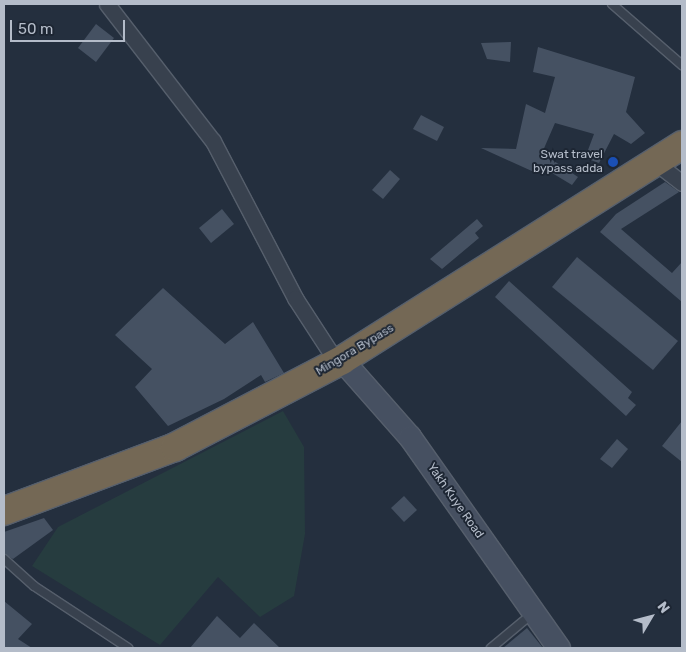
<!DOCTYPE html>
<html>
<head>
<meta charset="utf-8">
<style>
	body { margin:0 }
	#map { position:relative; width:686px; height:652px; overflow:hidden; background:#242f3e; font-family:Rubik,sans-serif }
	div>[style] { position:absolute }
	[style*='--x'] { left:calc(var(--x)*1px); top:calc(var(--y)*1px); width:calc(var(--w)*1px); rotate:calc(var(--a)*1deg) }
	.green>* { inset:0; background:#263c3f }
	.building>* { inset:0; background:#455162 }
	.roads { filter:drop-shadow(1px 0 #565f6c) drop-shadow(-1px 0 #565f6c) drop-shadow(0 1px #565f6c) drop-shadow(0 -1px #565f6c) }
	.lane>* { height:8px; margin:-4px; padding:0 4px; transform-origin:4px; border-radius:4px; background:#38414e }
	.street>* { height:15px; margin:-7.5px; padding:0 7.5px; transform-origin:7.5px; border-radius:7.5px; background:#38414e }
	.secondary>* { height:22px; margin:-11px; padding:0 11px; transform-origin:11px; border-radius:11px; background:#465061 }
	.highway>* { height:28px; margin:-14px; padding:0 14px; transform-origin:14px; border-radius:14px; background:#746855 }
	.dots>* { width:14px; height:14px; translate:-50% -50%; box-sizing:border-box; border:2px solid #1d2633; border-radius:50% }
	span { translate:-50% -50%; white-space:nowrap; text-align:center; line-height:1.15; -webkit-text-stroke:4px #1d2633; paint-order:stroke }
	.poi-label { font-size:12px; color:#b4bcc9 }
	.right { translate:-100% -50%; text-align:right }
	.street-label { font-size:12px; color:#b4bcc9 }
	.frame { position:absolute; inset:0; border:5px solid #b4bcc9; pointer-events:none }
	.north { position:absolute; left:626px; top:592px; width:50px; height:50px; -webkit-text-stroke:4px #1d2633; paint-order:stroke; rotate:53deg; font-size:14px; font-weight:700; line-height:20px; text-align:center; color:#b4bcc9 }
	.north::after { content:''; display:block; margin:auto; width:18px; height:22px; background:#b4bcc9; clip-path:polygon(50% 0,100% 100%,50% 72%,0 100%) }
	.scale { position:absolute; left:10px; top:20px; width:115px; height:22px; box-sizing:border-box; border:2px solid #b4bcc9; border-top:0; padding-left:6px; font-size:15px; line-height:18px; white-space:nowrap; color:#b4bcc9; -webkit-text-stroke:4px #1d2633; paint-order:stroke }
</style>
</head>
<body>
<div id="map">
	<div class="green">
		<i style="clip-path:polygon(283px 411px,304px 447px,305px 534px,294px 596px,260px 617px,218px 577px,160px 645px,32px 566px,58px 527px)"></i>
	</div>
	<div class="building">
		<i style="clip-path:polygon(96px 24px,114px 38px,96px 62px,78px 48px)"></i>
		<i style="clip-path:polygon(511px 42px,510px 62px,487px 59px,481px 43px)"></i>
		<i style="clip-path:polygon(538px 47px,635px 77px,626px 112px,645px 133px,631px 144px,614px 134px,599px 163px,585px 158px,594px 134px,555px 123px,542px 153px,578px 177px,572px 185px,537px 164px,534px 172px,481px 148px,516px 149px,526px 104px,545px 113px,555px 77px,533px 72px)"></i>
		<i style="clip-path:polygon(421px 115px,444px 127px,437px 141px,413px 129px)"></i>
		<i style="clip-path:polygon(390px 170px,400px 179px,383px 199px,372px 190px)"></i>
		<i style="clip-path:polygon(665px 182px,679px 192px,621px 229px,672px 273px,682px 262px,682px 302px,600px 232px,616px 214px)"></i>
		<i style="clip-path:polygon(222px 209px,234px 224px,211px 243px,199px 228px)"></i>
		<i style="clip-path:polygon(477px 219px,483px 226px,475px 233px,479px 238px,442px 269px,430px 259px)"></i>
		<i style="clip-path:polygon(577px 257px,678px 341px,653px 370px,552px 287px)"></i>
		<i style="clip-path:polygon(509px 281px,632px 392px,628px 398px,636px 405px,626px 416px,495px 297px)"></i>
		<i style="clip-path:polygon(163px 288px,225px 344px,253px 322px,284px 373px,265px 382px,261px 375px,224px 399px,168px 426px,135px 387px,152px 369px,115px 335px)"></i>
		<i style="clip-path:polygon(682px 421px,682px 462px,662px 446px)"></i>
		<i style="clip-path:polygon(617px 439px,628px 449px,612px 468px,600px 459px)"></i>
		<i style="clip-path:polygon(404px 496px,417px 510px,404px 522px,391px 508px)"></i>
		<i style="clip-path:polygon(44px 518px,53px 530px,13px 559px,4px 554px,4px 532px)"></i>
		<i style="clip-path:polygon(4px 601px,32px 624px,18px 639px,32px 648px,4px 648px)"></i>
		<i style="clip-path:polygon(217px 616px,240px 638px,254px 623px,280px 648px,190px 648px)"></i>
		<i style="clip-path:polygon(527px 628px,543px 648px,503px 648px)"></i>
	</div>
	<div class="roads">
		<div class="lane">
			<i style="--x:612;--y:4;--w:93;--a:41.1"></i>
			<i style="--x:4;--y:559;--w:40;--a:42"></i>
			<i style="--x:34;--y:586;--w:113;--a:33.4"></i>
			<i style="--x:491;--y:648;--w:55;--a:-39.8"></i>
		</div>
		<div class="street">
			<i style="--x:107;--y:4;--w:173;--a:52.3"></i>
			<i style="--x:213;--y:141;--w:177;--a:62.4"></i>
			<i style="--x:295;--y:298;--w:68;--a:57"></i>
			<i style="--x:332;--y:355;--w:11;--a:27"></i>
			<i style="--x:655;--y:162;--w:34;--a:38"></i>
		</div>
		<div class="secondary">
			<i style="--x:342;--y:360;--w:103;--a:48.6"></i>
			<i style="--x:410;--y:437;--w:258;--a:54.8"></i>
		</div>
		<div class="highway">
			<i style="--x:4;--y:511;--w:183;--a:-20.5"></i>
			<i style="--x:175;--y:447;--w:188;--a:-27.5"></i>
			<i style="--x:342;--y:360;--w:402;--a:-32.3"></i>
		</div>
	</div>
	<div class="dots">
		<i style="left:613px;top:162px;background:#1a4fb4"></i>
	</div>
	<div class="poi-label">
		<span class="right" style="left:603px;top:162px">Swat travel<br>bypass adda</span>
	</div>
	<div class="street-label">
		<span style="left:355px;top:350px;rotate:-31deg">Mingora Bypass</span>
		<span style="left:455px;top:501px;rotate:55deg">Yakh Kuye Road</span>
	</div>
	<div class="frame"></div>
	<div class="north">N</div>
	<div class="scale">50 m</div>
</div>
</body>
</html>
